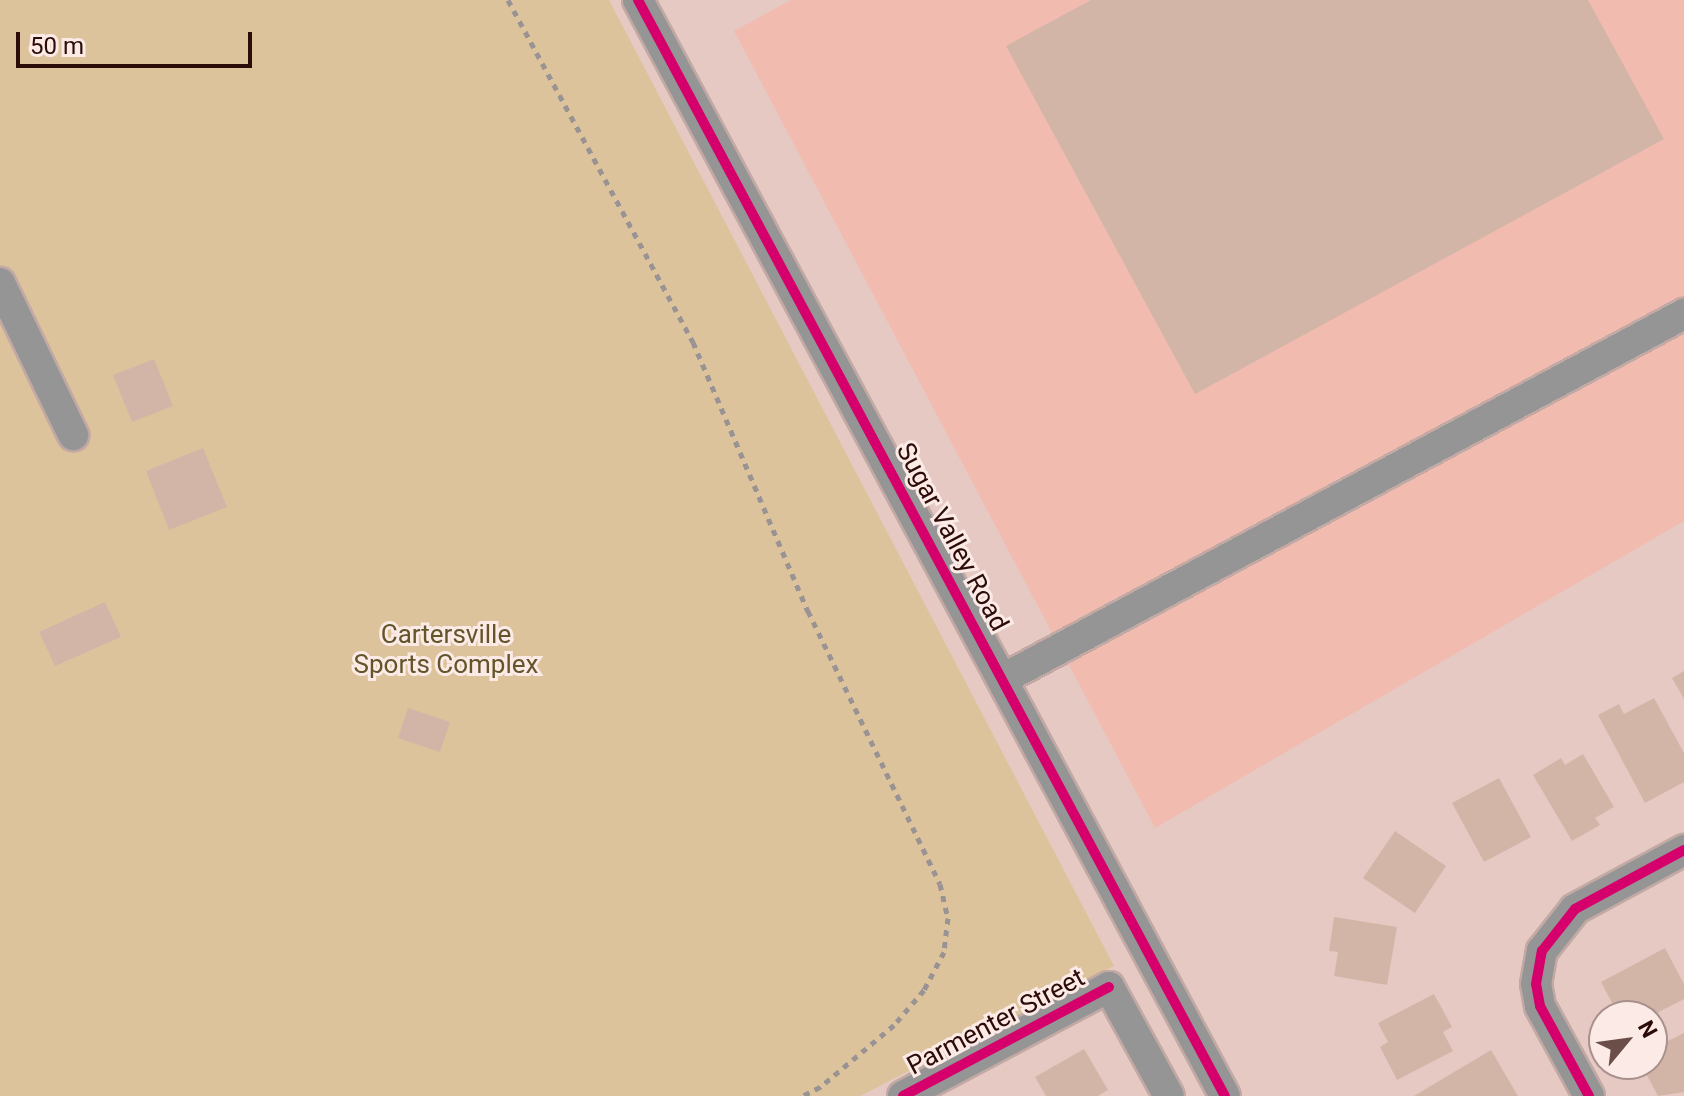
<!DOCTYPE html>
<html>
<head>
<meta charset="utf-8">
<style>
	body { margin:0 }
	#map { position:relative; width:1684px; height:1096px; overflow:hidden; background:#e6c9c3; font-family:Roboto,sans-serif }
	div>[style] { position:absolute }
	[style*='--x'] { left:calc(var(--x)*1px); top:calc(var(--y)*1px); width:calc(var(--w)*1px); rotate:calc(var(--a)*1deg) }
	.built>* { inset:0; background:#f1bbb0 }
	.green>* { inset:0; background:#ddc39c }
	.building>* { inset:0; background:#d3b5a8 }
	.path>* { height:5px; margin-top:-2.5px; transform-origin:0; background:repeating-linear-gradient(90deg,#999393 0 6px,transparent 0 12px) }
	.roads { filter:drop-shadow(2px 0 #c2a9a4) drop-shadow(-2px 0 #c2a9a4) drop-shadow(0 2px #c2a9a4) drop-shadow(0 -2px #c2a9a4) }
	.minor>* { height:30px; margin:-15px; padding:0 15px; transform-origin:15px; border-radius:15px; background:#959595 }
	.cycleway>* { height:10px; margin:-5px; padding:0 5px; transform-origin:5px; border-radius:5px; background:#d6006c }
	span { translate:-50% -50%; white-space:nowrap; text-align:center; line-height:1.15; -webkit-text-stroke:6px #fceae6; paint-order:stroke }
	.street-label { font-size:26px; color:#2b0c08 }
	.park-label { font-size:26px; color:#63552a }
	.north { position:absolute; left:1588px; top:1000px; width:80px; height:80px; box-sizing:border-box; background:#fceae6; border:2px solid #a8918d; border-radius:50%; rotate:61deg; font-size:22px; font-weight:700; line-height:32px; text-align:center; color:#2b0c08 }
	.north::after { content:''; display:block; margin:auto; width:28px; height:36px; background:#6c4e49; clip-path:polygon(50% 0,100% 100%,50% 72%,0 100%) }
	.scale { position:absolute; left:16px; top:32px; width:236px; height:36px; box-sizing:border-box; border:4px solid #2b0c08; border-top:0; padding-left:10px; font-size:24px; line-height:28px; white-space:nowrap; color:#2b0c08; -webkit-text-stroke:6px #fceae6; paint-order:stroke }
</style>
</head>
<body>
<div id="map">
	<div class="built">
		<i style="clip-path:polygon(791px 0,1684px 0,1684px 521px,1155px 828px,734px 31px)"></i>
	</div>
	<div class="green">
		<i style="clip-path:polygon(0 0,609px 0,1114px 966px,860px 1096px,0 1096px)"></i>
	</div>
	<div class="building">
		<i style="clip-path:polygon(1091px 0,1588px 0,1664px 139px,1195px 394px,1006px 46px)"></i>
		<i style="clip-path:polygon(154px 359px,173px 406px,132px 422px,113px 375px)"></i>
		<i style="clip-path:polygon(203px 448px,227px 507px,169px 530px,146px 471px)"></i>
		<i style="clip-path:polygon(105px 602px,121px 637px,55px 666px,39px 632px)"></i>
		<i style="clip-path:polygon(1684px 671px,1684px 699px,1672px 678px)"></i>
		<i style="clip-path:polygon(1654px 698px,1684px 753px,1684px 782px,1645px 803px,1598px 715px,1619px 704px,1624px 714px)"></i>
		<i style="clip-path:polygon(408px 708px,450px 722px,440px 752px,398px 738px)"></i>
		<i style="clip-path:polygon(1583px 754px,1614px 807px,1595px 818px,1600px 825px,1572px 841px,1533px 775px,1561px 758px,1565px 765px)"></i>
		<i style="clip-path:polygon(1499px 778px,1531px 837px,1484px 862px,1452px 803px)"></i>
		<i style="clip-path:polygon(1395px 831px,1446px 866px,1415px 913px,1363px 878px)"></i>
		<i style="clip-path:polygon(1334px 917px,1397px 927px,1387px 985px,1334px 976px,1338px 952px,1329px 951px)"></i>
		<i style="clip-path:polygon(1665px 948px,1684px 984px,1684px 999px,1651px 1016px,1619px 1016px,1601px 982px)"></i>
		<i style="clip-path:polygon(1434px 994px,1452px 1027px,1443px 1032px,1453px 1051px,1397px 1080px,1380px 1047px,1388px 1042px,1378px 1023px)"></i>
		<i style="clip-path:polygon(1684px 1033px,1684px 1092px,1658px 1096px,1641px 1064px,1652px 1064px,1652px 1049px)"></i>
		<i style="clip-path:polygon(1084px 1049px,1108px 1090px,1098px 1096px,1046px 1096px,1035px 1077px)"></i>
		<i style="clip-path:polygon(1491px 1050px,1518px 1096px,1414px 1096px)"></i>
	</div>
	<div class="path">
		<i style="--x:508;--y:0;--w:389;--a:61.6"></i>
		<i style="--x:693;--y:342;--w:293;--a:66.9"></i>
		<i style="--x:808;--y:611;--w:303;--a:64.2"></i>
		<i style="--x:940;--y:884;--w:35;--a:77"></i>
		<i style="--x:948;--y:918;--w:34;--a:97"></i>
		<i style="--x:944;--y:952;--w:43;--a:117.8"></i>
		<i style="--x:924;--y:990;--w:46;--a:130.6"></i>
		<i style="--x:894;--y:1025;--w:97;--a:140"></i>
		<i style="--x:820;--y:1087;--w:20;--a:153"></i>
	</div>
	<div class="roads">
		<div class="minor">
			<i style="--x:638;--y:0;--w:1243;--a:61.83"></i>
			<i style="--x:0;--y:283;--w:169;--a:64.3"></i>
			<i style="--x:1003;--y:679;--w:773;--a:-28.19"></i>
			<i style="--x:903;--y:1096;--w:233;--a:-27.9"></i>
			<i style="--x:1109;--y:987;--w:124;--a:61.2"></i>
			<i style="--x:1589;--y:1096;--w:102;--a:-118.6"></i>
			<i style="--x:1540;--y:1006;--w:22;--a:-100"></i>
			<i style="--x:1536;--y:984;--w:34;--a:-80"></i>
			<i style="--x:1542;--y:951;--w:53;--a:-51.8"></i>
			<i style="--x:1575;--y:909;--w:124;--a:-28.4"></i>
		</div>
	</div>
	<div class="cycleway">
		<i style="--x:638;--y:0;--w:1243;--a:61.83"></i>
		<i style="--x:903;--y:1096;--w:233;--a:-27.9"></i>
		<i style="--x:1589;--y:1096;--w:102;--a:-118.6"></i>
		<i style="--x:1540;--y:1006;--w:22;--a:-100"></i>
		<i style="--x:1536;--y:984;--w:34;--a:-80"></i>
		<i style="--x:1542;--y:951;--w:53;--a:-51.8"></i>
		<i style="--x:1575;--y:909;--w:124;--a:-28.4"></i>
	</div>
	<div class="street-label">
		<span style="left:952px;top:537px;rotate:62deg">Sugar Valley Road</span>
		<span style="left:996px;top:1022px;rotate:-28deg">Parmenter Street</span>
	</div>
	<div class="park-label">
		<span style="left:446px;top:650px">Cartersville<br>Sports Complex</span>
	</div>
	<div class="north">N</div>
	<div class="scale">50 m</div>
</div>
</body>
</html>
